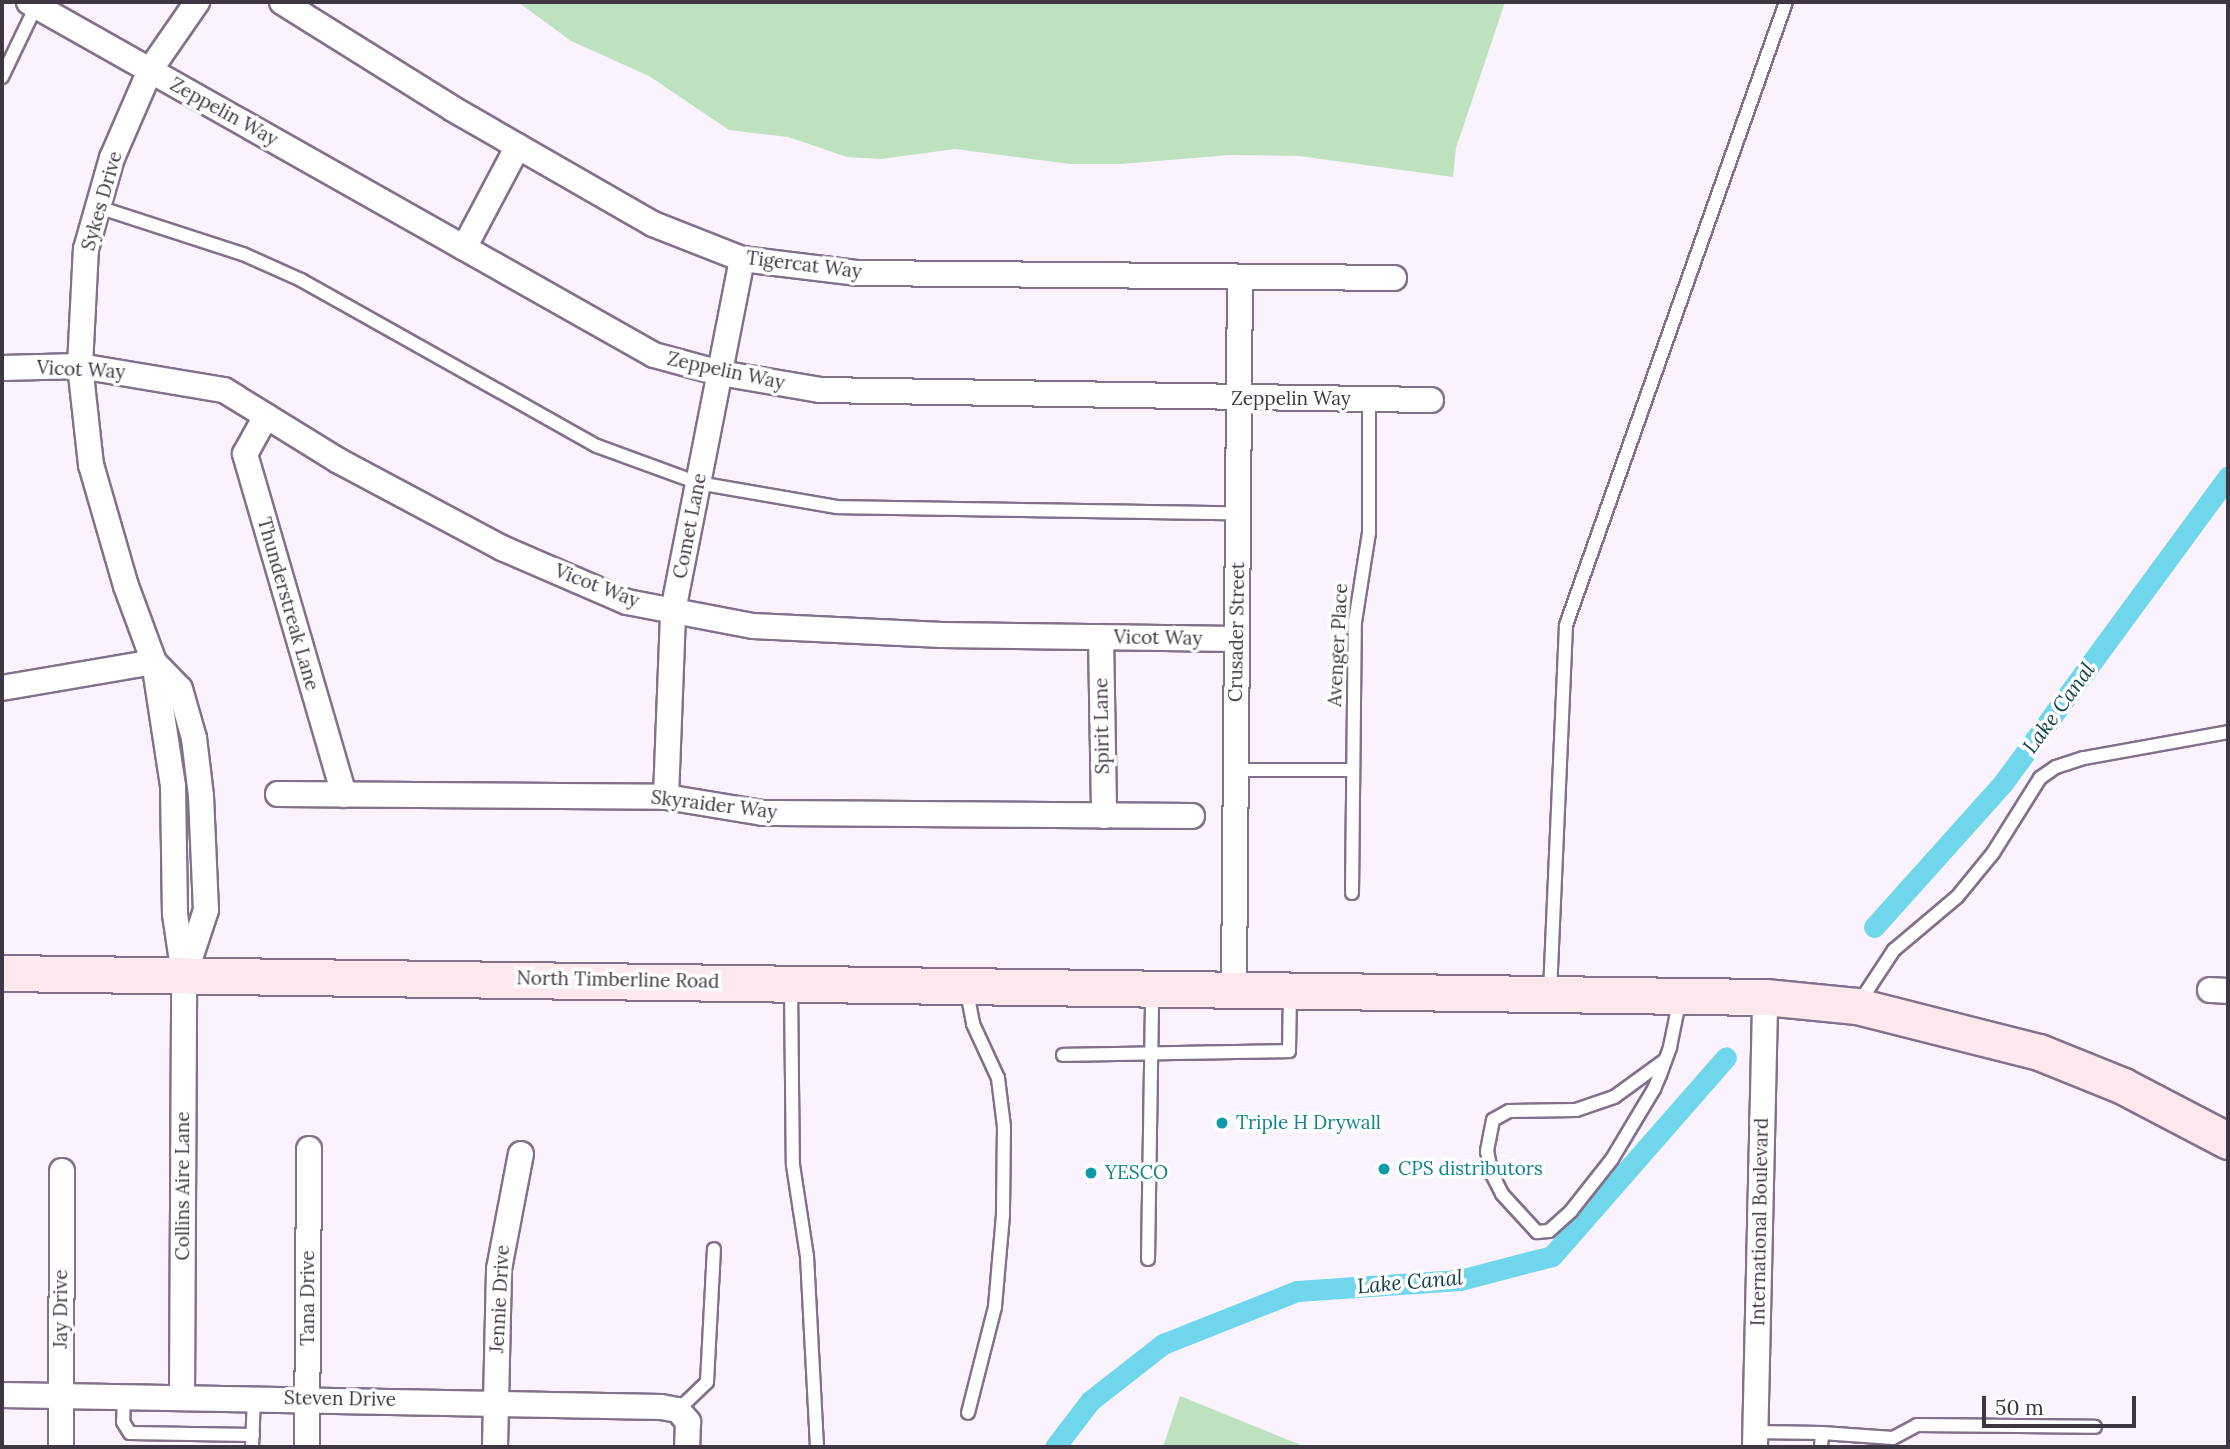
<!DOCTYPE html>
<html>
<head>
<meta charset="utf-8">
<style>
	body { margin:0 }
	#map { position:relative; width:2230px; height:1449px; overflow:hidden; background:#faf3fe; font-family:Lora,serif }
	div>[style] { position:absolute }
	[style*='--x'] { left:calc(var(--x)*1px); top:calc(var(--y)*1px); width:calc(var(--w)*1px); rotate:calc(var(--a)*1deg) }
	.green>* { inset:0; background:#bee2bf }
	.canal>* { height:21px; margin:-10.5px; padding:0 10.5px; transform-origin:10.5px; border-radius:10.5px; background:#6fd6ec }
	.roads { filter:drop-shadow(2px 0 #83718b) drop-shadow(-2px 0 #83718b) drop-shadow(0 2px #83718b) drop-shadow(0 -2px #83718b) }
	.service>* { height:12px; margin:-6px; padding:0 6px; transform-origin:6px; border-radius:6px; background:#fff }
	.minor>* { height:24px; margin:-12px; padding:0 12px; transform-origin:12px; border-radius:12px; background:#fff }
	.secondary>* { height:35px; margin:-17.5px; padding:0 17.5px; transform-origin:17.5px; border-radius:17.5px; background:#fde8ee }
	.dots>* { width:19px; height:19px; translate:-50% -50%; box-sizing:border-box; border:4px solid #fff; border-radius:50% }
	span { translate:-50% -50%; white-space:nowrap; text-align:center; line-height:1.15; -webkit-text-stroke:7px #fff; paint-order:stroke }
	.street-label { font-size:19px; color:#3e3642 }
	.culture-label { font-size:19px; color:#0d838f }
	.left { translate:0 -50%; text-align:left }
	.water-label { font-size:21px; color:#0e3f48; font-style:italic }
	.frame { position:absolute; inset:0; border:4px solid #3e3642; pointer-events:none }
	.scale { position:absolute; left:1982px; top:1396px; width:154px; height:32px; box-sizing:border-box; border:4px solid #3e3642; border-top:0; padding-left:9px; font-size:21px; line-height:24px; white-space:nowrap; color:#3e3642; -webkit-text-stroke:5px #fff; paint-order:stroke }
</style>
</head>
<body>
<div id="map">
	<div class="green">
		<i style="clip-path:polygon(518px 2px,1505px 2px,1456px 148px,1453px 177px,1299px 156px,1230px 155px,1121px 164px,1070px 164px,955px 149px,881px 159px,847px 157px,788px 137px,729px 130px,649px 76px,571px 41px)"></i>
		<i style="clip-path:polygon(1180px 1396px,1306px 1447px,1163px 1447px)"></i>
	</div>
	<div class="canal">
		<i style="--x:1874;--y:927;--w:193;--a:-48.1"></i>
		<i style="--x:2003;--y:783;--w:380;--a:-53.7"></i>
		<i style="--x:1055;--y:1447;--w:58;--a:-52.7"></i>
		<i style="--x:1090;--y:1401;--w:93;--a:-38"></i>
		<i style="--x:1163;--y:1344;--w:144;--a:-21.6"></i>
		<i style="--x:1297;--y:1291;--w:163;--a:-3.9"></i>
		<i style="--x:1460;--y:1280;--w:95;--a:-14.6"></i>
		<i style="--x:1552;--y:1256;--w:264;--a:-48.8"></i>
	</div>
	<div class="roads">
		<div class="service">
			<i style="--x:2;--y:77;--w:83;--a:-64.4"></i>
			<i style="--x:98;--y:207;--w:152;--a:18"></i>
			<i style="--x:243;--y:254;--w:64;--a:24.1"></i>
			<i style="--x:301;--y:280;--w:339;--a:29.3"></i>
			<i style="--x:597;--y:446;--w:108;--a:20.1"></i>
			<i style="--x:698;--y:483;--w:141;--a:9.8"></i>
			<i style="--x:837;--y:507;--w:401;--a:0.9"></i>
			<i style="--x:1236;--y:770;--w:117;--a:0"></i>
			<i style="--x:1352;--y:893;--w:271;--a:-89.4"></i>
			<i style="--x:1355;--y:622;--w:90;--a:-81.1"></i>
			<i style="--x:1369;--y:533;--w:134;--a:-90"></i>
			<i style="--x:791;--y:987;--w:178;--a:89.4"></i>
			<i style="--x:793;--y:1165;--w:92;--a:81.3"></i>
			<i style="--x:807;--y:1256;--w:191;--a:87"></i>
			<i style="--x:966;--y:987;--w:38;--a:79"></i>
			<i style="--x:973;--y:1024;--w:60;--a:65.2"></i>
			<i style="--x:998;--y:1078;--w:49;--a:83"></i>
			<i style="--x:1004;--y:1127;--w:88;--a:90.7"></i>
			<i style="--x:1003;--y:1215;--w:92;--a:95"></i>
			<i style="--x:995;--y:1307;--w:109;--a:104.3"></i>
			<i style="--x:1550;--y:992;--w:367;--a:-87.5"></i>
			<i style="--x:1566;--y:625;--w:661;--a:-70.55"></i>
			<i style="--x:1859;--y:1003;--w:64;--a:-56.6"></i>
			<i style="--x:1894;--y:950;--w:82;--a:-40.1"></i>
			<i style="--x:1957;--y:897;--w:57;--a:-50.7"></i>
			<i style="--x:1993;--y:853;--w:89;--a:-57.9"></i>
			<i style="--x:2040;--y:778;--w:19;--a:-35"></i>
			<i style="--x:2056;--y:767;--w:29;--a:-18"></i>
			<i style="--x:2084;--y:758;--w:146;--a:-10.2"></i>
			<i style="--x:1063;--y:1055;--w:226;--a:-1"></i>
			<i style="--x:1289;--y:1051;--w:58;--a:-89"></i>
			<i style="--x:1665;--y:1060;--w:63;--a:144"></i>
			<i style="--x:1614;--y:1097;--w:40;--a:161.1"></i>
			<i style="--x:1576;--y:1110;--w:67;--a:179.1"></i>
			<i style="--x:1509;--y:1111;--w:18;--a:151"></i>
			<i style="--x:1493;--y:1120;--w:32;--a:101"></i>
			<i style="--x:1487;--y:1151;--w:24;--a:78"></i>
			<i style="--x:1492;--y:1174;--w:22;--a:63"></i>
			<i style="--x:1502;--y:1194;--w:52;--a:47.4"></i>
			<i style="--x:1537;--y:1232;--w:12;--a:-5"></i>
			<i style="--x:1549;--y:1231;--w:30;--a:-42"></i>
			<i style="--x:1571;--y:1211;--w:66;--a:-51.7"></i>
			<i style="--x:1612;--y:1159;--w:82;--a:-59"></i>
			<i style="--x:1654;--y:1089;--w:15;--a:-67"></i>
			<i style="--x:1660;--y:1075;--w:30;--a:-70"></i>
			<i style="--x:1670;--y:1047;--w:50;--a:-78.5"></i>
			<i style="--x:1148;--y:1259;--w:269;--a:-89.1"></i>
			<i style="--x:124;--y:1397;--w:25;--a:92"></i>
			<i style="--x:123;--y:1422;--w:13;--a:58"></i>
			<i style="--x:130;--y:1433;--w:123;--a:0.9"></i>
			<i style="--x:678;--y:1410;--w:40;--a:-44"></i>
			<i style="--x:707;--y:1382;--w:133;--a:-87"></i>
			<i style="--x:1755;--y:1432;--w:67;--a:0.9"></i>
			<i style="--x:1822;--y:1433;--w:14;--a:94"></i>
			<i style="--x:1822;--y:1433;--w:71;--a:4"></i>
			<i style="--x:1893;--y:1438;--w:27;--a:-28"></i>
			<i style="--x:1917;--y:1425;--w:178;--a:0.6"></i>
			<i style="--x:252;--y:1447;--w:49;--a:-87.7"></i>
		</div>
		<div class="minor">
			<i style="--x:29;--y:2;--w:718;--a:29.46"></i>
			<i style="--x:654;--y:355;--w:68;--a:15.3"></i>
			<i style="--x:720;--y:373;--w:101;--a:9.6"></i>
			<i style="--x:820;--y:390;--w:611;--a:0.94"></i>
			<i style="--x:282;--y:2;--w:202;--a:32"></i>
			<i style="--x:453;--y:109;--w:231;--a:29.9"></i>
			<i style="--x:653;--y:224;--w:96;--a:21.5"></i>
			<i style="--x:742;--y:259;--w:117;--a:6.9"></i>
			<i style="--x:858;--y:273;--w:536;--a:0.53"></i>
			<i style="--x:464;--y:248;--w:115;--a:-62.1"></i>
			<i style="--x:2;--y:368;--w:78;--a:-1.5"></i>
			<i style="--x:80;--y:366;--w:146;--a:9.5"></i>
			<i style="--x:224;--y:390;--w:135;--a:31.7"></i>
			<i style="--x:339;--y:461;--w:185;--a:28.1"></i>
			<i style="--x:502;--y:548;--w:136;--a:23.4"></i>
			<i style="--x:627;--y:602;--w:128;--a:10.8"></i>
			<i style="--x:753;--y:626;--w:189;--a:2.7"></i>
			<i style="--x:942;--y:635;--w:295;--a:0.8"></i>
			<i style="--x:266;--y:416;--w:43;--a:118.9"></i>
			<i style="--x:245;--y:454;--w:355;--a:73.8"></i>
			<i style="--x:1101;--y:637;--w:179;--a:89"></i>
			<i style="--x:154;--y:662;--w:37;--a:46"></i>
			<i style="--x:180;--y:689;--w:51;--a:74.1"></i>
			<i style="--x:194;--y:738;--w:58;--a:83.1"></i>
			<i style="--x:201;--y:796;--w:114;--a:87.5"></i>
			<i style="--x:206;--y:910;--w:64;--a:108.2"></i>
			<i style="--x:2;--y:688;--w:154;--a:-9.7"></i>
			<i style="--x:278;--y:794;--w:388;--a:0.4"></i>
			<i style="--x:666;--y:797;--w:98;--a:9.4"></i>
			<i style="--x:763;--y:813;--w:429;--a:0.4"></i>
			<i style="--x:666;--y:797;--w:186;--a:-87.8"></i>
			<i style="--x:673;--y:611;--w:359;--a:-78.9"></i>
			<i style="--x:1234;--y:988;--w:711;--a:-89.52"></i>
			<i style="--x:2210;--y:990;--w:18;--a:3"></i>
			<i style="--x:2;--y:1395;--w:659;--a:1.04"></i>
			<i style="--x:661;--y:1407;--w:17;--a:10"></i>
			<i style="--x:678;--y:1410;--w:16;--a:50"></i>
			<i style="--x:688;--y:1422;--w:25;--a:92"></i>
			<i style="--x:182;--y:1397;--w:422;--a:-89.7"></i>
			<i style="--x:184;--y:975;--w:62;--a:-98.4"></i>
			<i style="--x:175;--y:914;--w:128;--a:-90.9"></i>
			<i style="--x:173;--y:786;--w:125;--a:-98.7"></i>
			<i style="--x:154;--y:662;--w:81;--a:-110.2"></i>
			<i style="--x:126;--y:586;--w:126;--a:-106.1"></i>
			<i style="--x:91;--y:465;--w:100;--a:-96.3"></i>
			<i style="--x:80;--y:366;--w:117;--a:-87.1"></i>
			<i style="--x:86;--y:249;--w:95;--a:-74.1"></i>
			<i style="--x:112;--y:158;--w:96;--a:-66.6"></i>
			<i style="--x:150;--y:70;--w:83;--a:-55.3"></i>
			<i style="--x:61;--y:1447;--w:276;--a:-89.8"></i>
			<i style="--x:307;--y:1447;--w:298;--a:-89.6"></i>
			<i style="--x:495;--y:1447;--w:178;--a:-88.7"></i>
			<i style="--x:499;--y:1269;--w:117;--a:-79.2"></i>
			<i style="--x:1755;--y:1447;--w:450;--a:-88.7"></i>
		</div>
		<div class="secondary">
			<i style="--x:2;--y:973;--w:1763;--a:0.78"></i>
			<i style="--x:1765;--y:997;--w:92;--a:5.6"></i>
			<i style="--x:1857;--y:1006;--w:188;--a:14.2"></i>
			<i style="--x:2039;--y:1052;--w:91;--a:22"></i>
			<i style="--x:2123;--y:1086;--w:119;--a:27.6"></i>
		</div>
	</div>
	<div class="dots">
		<i style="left:1222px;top:1123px;background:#0f9aa8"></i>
		<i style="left:1384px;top:1169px;background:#0f9aa8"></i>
		<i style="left:1091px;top:1173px;background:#0f9aa8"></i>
	</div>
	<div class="street-label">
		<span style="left:224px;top:112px;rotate:29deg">Zeppelin Way</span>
		<span style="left:102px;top:201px;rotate:-74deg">Sykes Drive</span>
		<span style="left:804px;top:265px;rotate:7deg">Tigercat Way</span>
		<span style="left:81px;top:370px;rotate:3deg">Vicot Way</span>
		<span style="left:726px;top:371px;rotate:12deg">Zeppelin Way</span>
		<span style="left:1291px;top:399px">Zeppelin Way</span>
		<span style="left:690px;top:526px;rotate:-79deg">Comet Lane</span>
		<span style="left:597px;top:586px;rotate:21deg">Vicot Way</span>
		<span style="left:288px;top:604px;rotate:74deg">Thunderstreak Lane</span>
		<span style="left:1237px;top:632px;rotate:-89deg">Crusader Street</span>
		<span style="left:1158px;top:638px;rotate:1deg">Vicot Way</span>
		<span style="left:1338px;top:645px;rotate:-87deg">Avenger Place</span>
		<span style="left:1102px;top:726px;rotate:-91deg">Spirit Lane</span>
		<span style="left:714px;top:805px;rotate:7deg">Skyraider Way</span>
		<span style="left:618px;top:980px;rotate:1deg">North Timberline Road</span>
		<span style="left:183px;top:1186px;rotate:-90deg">Collins Aire Lane</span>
		<span style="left:1760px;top:1222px;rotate:-89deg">International Boulevard</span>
		<span style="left:308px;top:1298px;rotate:-90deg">Tana Drive</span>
		<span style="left:500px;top:1299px;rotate:-87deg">Jennie Drive</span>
		<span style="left:61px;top:1309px;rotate:-90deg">Jay Drive</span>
		<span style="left:340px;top:1399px;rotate:1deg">Steven Drive</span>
	</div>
	<div class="culture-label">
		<span class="left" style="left:1236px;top:1123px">Triple H Drywall</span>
		<span class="left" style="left:1398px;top:1169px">CPS distributors</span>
		<span class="left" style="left:1105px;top:1173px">YESCO</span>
	</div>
	<div class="water-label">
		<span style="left:2059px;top:708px;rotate:-54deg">Lake Canal</span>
		<span style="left:1410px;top:1282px;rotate:-5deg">Lake Canal</span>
	</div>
	<div class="frame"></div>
	<div class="scale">50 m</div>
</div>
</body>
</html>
